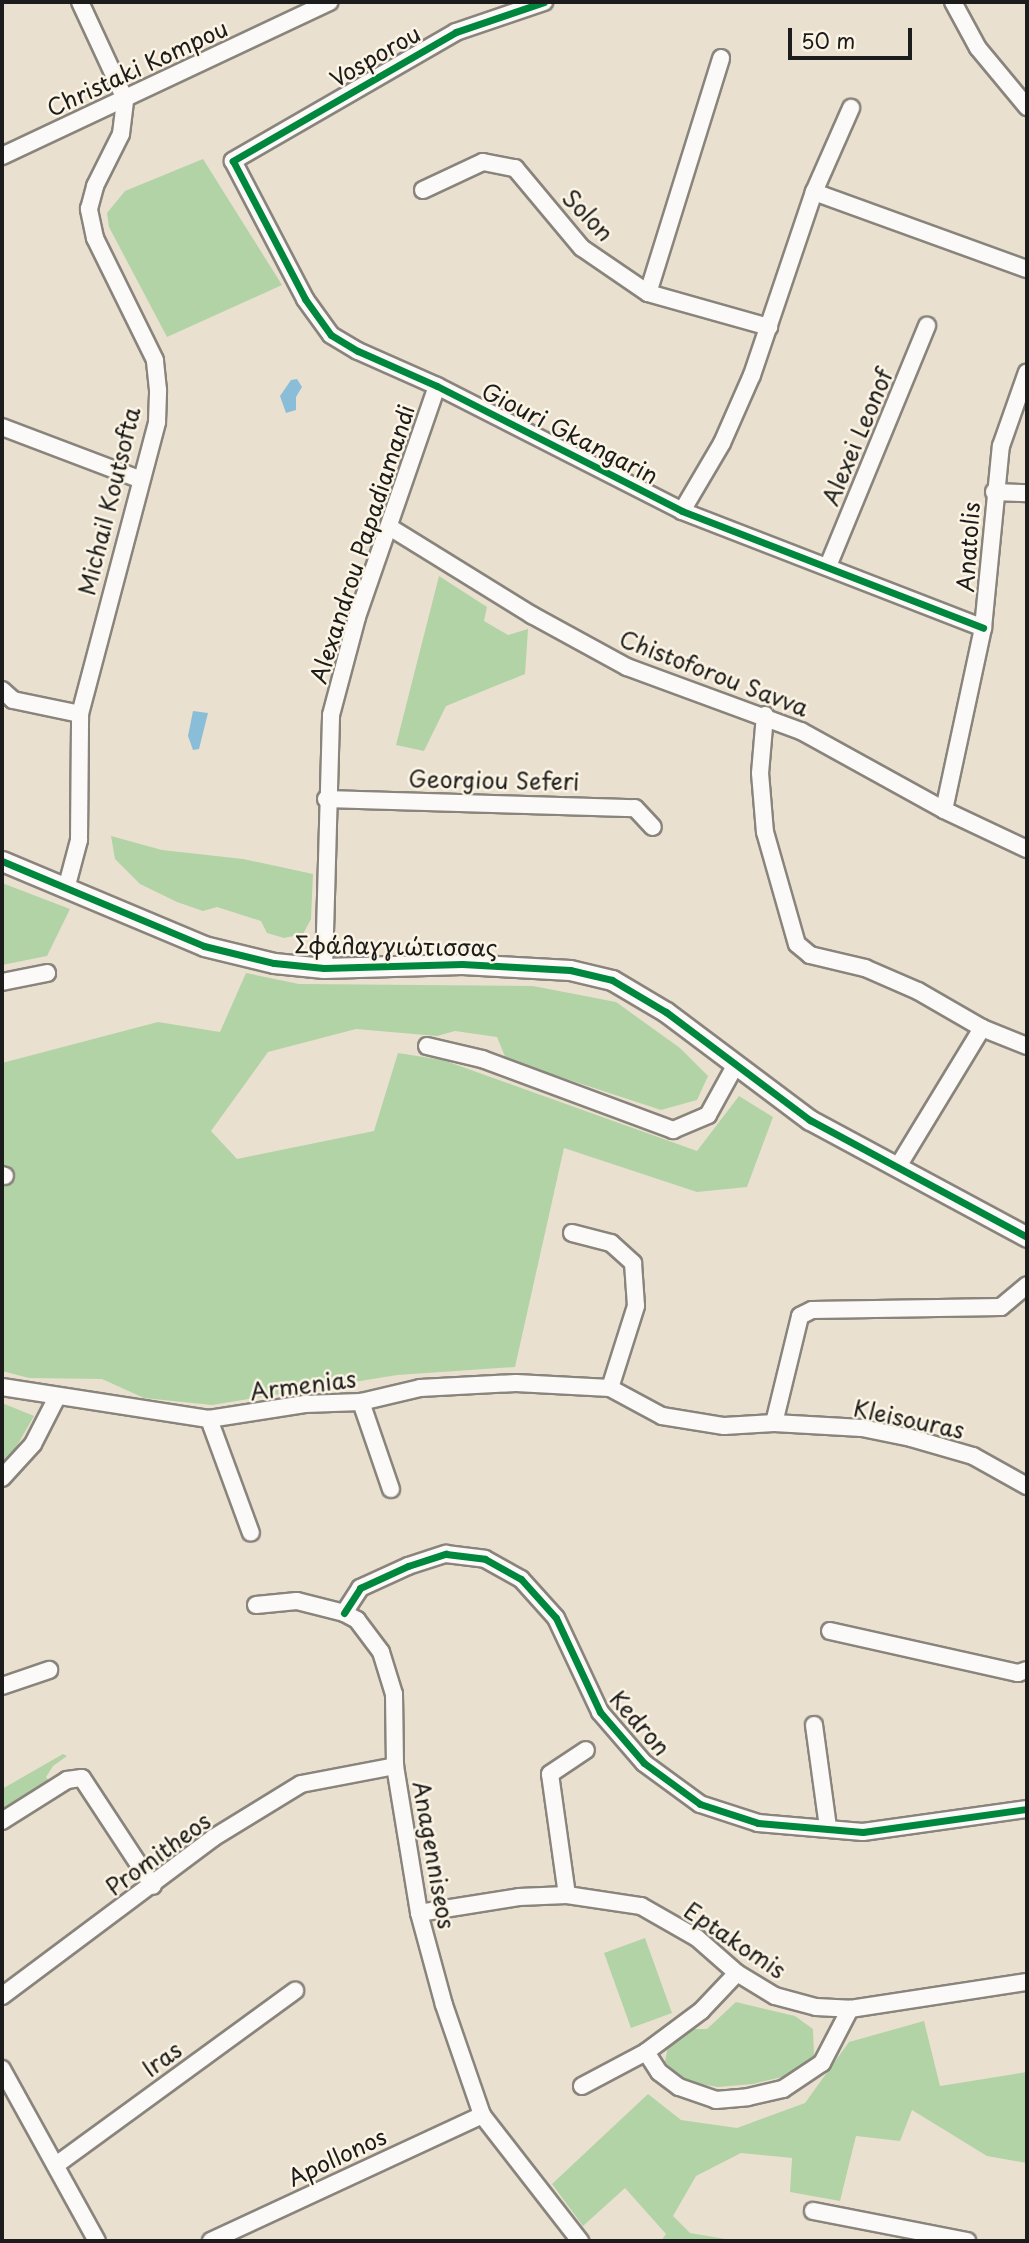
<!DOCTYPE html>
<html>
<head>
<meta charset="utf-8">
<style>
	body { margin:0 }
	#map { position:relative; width:1029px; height:2243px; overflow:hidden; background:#eae0d0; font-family:"Playpen Sans",sans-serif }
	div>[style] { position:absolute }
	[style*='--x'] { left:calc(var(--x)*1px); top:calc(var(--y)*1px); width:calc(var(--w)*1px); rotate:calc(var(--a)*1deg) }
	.green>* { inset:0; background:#b2d3a6 }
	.water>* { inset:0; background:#8abdd8 }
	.roads { filter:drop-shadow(2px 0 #89847c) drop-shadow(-2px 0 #89847c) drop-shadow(0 2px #89847c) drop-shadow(0 -2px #89847c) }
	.minor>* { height:16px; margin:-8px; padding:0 8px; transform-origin:8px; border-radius:8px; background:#fcfaf8 }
	.tertiary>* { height:19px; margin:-9.5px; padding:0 9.5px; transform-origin:9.5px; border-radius:9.5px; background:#fcfaf8 }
	.cycleway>* { height:7px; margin:-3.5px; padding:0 3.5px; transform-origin:3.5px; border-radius:3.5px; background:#00873e }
	span { translate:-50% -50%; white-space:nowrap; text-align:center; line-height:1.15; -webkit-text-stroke:5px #fcf5e5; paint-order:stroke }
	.street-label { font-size:23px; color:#1c1c1c }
	.frame { position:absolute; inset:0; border:4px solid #1c1c1c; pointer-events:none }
	.scale { position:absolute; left:788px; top:28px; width:124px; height:32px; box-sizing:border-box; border:4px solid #1c1c1c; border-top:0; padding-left:9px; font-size:21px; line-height:24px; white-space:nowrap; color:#1c1c1c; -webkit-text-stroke:5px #fcf5e5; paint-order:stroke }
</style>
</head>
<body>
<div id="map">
	<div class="green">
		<i style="clip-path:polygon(203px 159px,282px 285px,167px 337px,109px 227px,107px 213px,125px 191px)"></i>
		<i style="clip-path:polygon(439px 576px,487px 607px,484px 621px,508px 635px,528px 629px,525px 674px,446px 706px,424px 751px,396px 745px)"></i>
		<i style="clip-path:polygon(111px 836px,162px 850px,243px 859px,313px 874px,311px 919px,303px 934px,284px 938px,267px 933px,261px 921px,217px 907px,203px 911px,177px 902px,140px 884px,115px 859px)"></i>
		<i style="clip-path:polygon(2px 883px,70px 909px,47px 956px,2px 965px)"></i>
		<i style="clip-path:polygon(246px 973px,299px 984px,533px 986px,616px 1002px,680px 1048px,708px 1076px,697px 1100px,661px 1110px,506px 1059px,497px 1037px,455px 1031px,437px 1036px,356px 1029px,268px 1052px,211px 1131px,237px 1159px,374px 1131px,398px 1053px,443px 1060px,697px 1151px,739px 1096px,773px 1117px,747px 1187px,697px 1192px,564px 1148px,515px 1367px,397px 1375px,212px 1405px,144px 1398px,102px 1379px,29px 1378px,2px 1371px,2px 1063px,158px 1022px,220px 1032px)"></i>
		<i style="clip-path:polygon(2px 1403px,34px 1416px,11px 1456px,2px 1463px)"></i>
		<i style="clip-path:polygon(63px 1754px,67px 1756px,53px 1766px,46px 1777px,50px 1782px,2px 1812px,2px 1789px)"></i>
		<i style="clip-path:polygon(645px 1938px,672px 2013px,631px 2028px,604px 1953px)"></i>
		<i style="clip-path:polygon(736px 2002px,795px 2016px,813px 2029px,814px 2056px,786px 2076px,753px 2084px,718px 2087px,683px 2081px,665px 2062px,668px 2046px,687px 2029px,707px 2029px)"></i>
		<i style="clip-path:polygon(924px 2021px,940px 2086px,1027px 2072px,1027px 2163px,987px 2156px,912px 2110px,900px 2141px,856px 2136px,840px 2201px,790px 2192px,792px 2158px,741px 2153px,696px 2176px,673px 2216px,690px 2233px,737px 2241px,661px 2241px,666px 2234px,625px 2188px,583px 2226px,552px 2184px,648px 2094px,681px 2120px,737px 2128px,805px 2103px,849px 2042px)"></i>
	</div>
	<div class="water">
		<i style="clip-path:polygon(297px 379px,302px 387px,296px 397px,296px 410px,286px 413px,280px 396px,291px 380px)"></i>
		<i style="clip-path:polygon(193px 711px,208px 713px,199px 749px,193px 750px,188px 736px)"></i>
	</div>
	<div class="roads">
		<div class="minor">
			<i style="--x:544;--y:2;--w:93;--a:161.2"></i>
			<i style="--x:456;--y:32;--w:258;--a:150"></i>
			<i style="--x:233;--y:161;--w:156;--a:62.4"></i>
			<i style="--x:305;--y:299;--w:44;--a:54.2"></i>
			<i style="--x:331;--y:335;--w:31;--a:31"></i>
			<i style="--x:358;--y:351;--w:86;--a:23.9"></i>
			<i style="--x:437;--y:386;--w:275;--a:27"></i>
			<i style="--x:682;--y:511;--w:323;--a:21.2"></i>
			<i style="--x:953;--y:2;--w:52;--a:61.5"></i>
			<i style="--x:978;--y:48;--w:77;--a:50.3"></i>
			<i style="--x:2;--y:156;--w:362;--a:-25.2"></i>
			<i style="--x:423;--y:190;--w:66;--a:-25"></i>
			<i style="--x:483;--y:162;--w:33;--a:11"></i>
			<i style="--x:515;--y:168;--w:104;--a:50.1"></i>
			<i style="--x:582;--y:248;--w:80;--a:34.3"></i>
			<i style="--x:648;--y:293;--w:126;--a:15.7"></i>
			<i style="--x:814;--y:192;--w:226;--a:19.9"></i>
			<i style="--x:648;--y:293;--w:246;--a:-72.7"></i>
			<i style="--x:2;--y:427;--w:147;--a:20.8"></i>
			<i style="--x:994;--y:492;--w:33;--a:2"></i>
			<i style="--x:682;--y:511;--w:79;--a:-59.5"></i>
			<i style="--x:722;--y:443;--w:74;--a:-66.2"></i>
			<i style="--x:752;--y:375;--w:193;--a:-71.3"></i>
			<i style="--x:814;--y:192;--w:92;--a:-66.2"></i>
			<i style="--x:391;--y:528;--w:166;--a:31.7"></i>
			<i style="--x:532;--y:615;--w:108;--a:28.7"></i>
			<i style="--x:627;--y:667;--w:185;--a:20.2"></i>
			<i style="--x:801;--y:731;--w:163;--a:28.9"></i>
			<i style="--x:944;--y:810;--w:92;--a:25.2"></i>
			<i style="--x:828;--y:566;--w:260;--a:-67.6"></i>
			<i style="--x:2;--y:690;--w:15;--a:42"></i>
			<i style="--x:13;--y:700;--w:68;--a:11.8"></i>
			<i style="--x:765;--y:715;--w:58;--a:94.9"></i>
			<i style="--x:760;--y:773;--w:59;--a:85.2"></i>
			<i style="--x:765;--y:832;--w:116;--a:74.1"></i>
			<i style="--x:797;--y:944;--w:17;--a:40"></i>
			<i style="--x:810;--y:955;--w:57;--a:13.3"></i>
			<i style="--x:865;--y:968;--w:58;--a:23.5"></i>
			<i style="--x:918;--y:991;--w:74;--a:30"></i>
			<i style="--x:982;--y:1028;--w:48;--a:21.8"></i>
			<i style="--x:326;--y:799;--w:309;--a:1.7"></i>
			<i style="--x:635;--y:808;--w:26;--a:47"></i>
			<i style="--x:944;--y:810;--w:186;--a:-77.9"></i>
			<i style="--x:983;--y:628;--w:183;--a:-84.4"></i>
			<i style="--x:1001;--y:446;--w:78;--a:-70.6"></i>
			<i style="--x:66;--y:889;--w:51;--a:-75.1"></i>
			<i style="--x:79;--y:840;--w:126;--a:-89.5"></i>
			<i style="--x:80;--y:714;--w:302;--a:-75.2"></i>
			<i style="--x:157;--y:422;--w:32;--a:-88"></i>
			<i style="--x:158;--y:390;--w:30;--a:-96"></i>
			<i style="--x:155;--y:360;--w:136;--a:-116.2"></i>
			<i style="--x:95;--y:238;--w:30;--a:-102"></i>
			<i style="--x:89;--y:209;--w:24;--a:-75"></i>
			<i style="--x:95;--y:186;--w:58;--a:-63.4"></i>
			<i style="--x:121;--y:134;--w:35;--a:-83"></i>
			<i style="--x:125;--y:99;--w:107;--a:-114.9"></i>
			<i style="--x:324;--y:968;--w:253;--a:-88.4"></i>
			<i style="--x:331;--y:715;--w:101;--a:-75.1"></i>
			<i style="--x:357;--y:617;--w:244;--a:-70.9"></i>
			<i style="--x:2;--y:982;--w:46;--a:-11.3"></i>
			<i style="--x:427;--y:1046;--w:57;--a:13.3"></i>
			<i style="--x:482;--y:1059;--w:204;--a:20.4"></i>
			<i style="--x:673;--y:1130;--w:38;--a:-23"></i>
			<i style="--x:708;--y:1115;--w:56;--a:-61.1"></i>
			<i style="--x:897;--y:1168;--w:164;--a:-58.7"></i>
			<i style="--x:2;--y:1175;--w:3;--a:18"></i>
			<i style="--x:572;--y:1233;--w:40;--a:14.4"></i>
			<i style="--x:611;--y:1243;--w:30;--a:42"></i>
			<i style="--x:633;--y:1263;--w:43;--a:86"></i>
			<i style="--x:636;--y:1306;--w:86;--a:107.6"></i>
			<i style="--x:2;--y:1387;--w:209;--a:8.8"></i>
			<i style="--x:209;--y:1419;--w:97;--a:-8.9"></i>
			<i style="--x:305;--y:1404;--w:56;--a:-2"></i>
			<i style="--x:361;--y:1402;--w:61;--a:-13.3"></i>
			<i style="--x:420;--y:1388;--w:96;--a:-3"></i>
			<i style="--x:516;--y:1383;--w:94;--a:3"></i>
			<i style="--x:610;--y:1388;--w:59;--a:28.3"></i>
			<i style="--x:662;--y:1416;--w:63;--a:9.2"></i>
			<i style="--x:724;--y:1426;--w:50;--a:-3.4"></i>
			<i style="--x:774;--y:1423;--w:88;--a:3.3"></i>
			<i style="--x:862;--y:1428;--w:50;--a:11.5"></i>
			<i style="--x:911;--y:1438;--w:65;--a:16.2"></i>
			<i style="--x:973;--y:1456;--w:62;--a:29.1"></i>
			<i style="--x:361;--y:1402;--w:92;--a:71"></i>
			<i style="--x:209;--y:1419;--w:121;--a:69.8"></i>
			<i style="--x:774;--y:1423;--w:110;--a:-76.3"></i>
			<i style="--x:800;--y:1316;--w:13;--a:-27"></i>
			<i style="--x:812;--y:1310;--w:189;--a:-0.9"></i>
			<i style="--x:1001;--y:1307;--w:34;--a:-40"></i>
			<i style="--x:2;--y:1478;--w:46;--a:-47.6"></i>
			<i style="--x:33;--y:1444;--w:53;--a:-62.9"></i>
			<i style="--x:256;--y:1605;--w:41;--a:-5.6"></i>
			<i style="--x:297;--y:1601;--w:49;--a:14.3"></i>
			<i style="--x:344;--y:1613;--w:15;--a:28"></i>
			<i style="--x:357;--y:1620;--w:40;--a:53"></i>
			<i style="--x:381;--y:1652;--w:44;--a:72.8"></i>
			<i style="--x:394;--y:1694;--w:72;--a:89.2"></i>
			<i style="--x:395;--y:1766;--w:149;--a:80.7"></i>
			<i style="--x:419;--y:1913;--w:95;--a:74.8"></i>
			<i style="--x:444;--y:2005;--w:116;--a:70.9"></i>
			<i style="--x:482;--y:2115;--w:160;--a:52.1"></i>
			<i style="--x:344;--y:1613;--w:30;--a:-57"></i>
			<i style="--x:360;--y:1588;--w:53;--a:-24.6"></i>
			<i style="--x:408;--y:1566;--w:40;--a:-18"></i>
			<i style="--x:446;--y:1554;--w:39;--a:7"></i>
			<i style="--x:485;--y:1559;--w:41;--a:29.1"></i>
			<i style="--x:521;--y:1579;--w:52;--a:48.1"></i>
			<i style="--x:556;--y:1618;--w:104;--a:64.9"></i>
			<i style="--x:600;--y:1712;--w:67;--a:49.2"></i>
			<i style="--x:644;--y:1763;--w:69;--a:36.2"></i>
			<i style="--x:700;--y:1804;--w:61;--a:18.1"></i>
			<i style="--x:758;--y:1823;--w:105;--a:4.9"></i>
			<i style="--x:863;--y:1832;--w:166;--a:-8"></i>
			<i style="--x:830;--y:1631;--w:193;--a:12.6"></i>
			<i style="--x:1018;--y:1673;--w:9;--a:-18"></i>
			<i style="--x:2;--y:1686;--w:50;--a:-18.8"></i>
			<i style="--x:814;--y:1725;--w:103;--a:82.2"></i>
			<i style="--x:2;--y:1821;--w:77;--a:-32.2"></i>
			<i style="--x:67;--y:1780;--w:15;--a:-8"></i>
			<i style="--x:82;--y:1778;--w:129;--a:56.7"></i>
			<i style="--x:567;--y:1895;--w:122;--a:-98"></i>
			<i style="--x:550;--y:1774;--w:43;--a:-33.7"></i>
			<i style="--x:419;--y:1913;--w:101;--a:-9.1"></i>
			<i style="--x:519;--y:1897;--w:48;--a:-2.4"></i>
			<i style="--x:567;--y:1895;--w:75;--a:8.5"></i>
			<i style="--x:641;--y:1906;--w:64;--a:29.7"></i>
			<i style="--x:697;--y:1938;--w:53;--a:41.2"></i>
			<i style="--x:737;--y:1973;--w:44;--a:31.2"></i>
			<i style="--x:775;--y:1996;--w:42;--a:15"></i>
			<i style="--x:816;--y:2007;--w:34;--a:3"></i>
			<i style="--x:850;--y:2009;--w:179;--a:-8.7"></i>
			<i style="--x:2;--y:1996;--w:264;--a:-36.8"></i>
			<i style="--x:213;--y:1838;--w:103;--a:-31.5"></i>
			<i style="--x:301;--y:1784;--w:96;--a:-10.8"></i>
			<i style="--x:646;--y:2052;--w:24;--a:57"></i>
			<i style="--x:659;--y:2072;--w:25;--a:37"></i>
			<i style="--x:679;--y:2087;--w:39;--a:19"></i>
			<i style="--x:716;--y:2100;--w:32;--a:-5"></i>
			<i style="--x:748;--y:2097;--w:36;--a:-13"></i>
			<i style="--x:783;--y:2089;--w:47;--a:-33.7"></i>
			<i style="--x:822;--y:2063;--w:61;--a:-62.6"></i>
			<i style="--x:2;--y:2069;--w:196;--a:61.1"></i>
			<i style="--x:582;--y:2086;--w:72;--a:-28"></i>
			<i style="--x:646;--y:2052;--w:69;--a:-36.7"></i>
			<i style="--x:701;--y:2011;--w:52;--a:-46.5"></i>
			<i style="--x:56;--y:2165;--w:296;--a:-36.1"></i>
			<i style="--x:813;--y:2211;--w:157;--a:11"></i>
			<i style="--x:211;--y:2241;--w:299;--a:-24.9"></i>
		</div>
		<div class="tertiary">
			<i style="--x:2;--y:861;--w:219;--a:22.8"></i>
			<i style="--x:204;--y:946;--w:72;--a:13.7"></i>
			<i style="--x:274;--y:963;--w:50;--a:5.7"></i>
			<i style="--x:324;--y:968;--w:138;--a:-1.7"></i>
			<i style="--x:462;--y:964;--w:108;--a:3.2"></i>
			<i style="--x:570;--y:970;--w:43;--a:13.4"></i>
			<i style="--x:612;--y:980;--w:63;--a:30.7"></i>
			<i style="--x:666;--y:1012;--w:180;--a:36.9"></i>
			<i style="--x:810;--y:1120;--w:247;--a:28.3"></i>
		</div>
	</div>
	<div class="cycleway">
		<i style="--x:544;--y:2;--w:93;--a:161.2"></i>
		<i style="--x:456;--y:32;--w:258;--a:150"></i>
		<i style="--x:233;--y:161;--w:156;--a:62.4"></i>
		<i style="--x:305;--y:299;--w:44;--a:54.2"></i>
		<i style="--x:331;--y:335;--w:31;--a:31"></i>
		<i style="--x:358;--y:351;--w:86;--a:23.9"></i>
		<i style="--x:437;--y:386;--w:275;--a:27"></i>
		<i style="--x:682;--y:511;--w:323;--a:21.2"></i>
		<i style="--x:2;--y:861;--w:219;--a:22.8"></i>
		<i style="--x:204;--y:946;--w:72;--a:13.7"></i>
		<i style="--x:274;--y:963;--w:50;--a:5.7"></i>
		<i style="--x:324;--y:968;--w:138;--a:-1.7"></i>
		<i style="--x:462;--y:964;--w:108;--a:3.2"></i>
		<i style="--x:570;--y:970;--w:43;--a:13.4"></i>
		<i style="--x:612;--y:980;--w:63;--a:30.7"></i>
		<i style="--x:666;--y:1012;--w:180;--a:36.9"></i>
		<i style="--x:810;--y:1120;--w:247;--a:28.3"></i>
		<i style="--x:344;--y:1613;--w:30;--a:-57"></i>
		<i style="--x:360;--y:1588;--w:53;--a:-24.6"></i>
		<i style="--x:408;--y:1566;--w:40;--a:-18"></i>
		<i style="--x:446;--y:1554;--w:39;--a:7"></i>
		<i style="--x:485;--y:1559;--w:41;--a:29.1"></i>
		<i style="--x:521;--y:1579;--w:52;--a:48.1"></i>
		<i style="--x:556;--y:1618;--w:104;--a:64.9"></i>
		<i style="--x:600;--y:1712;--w:67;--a:49.2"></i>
		<i style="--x:644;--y:1763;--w:69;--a:36.2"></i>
		<i style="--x:700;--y:1804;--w:61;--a:18.1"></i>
		<i style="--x:758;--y:1823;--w:105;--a:4.9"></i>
		<i style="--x:863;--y:1832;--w:166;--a:-8"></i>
	</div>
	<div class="street-label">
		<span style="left:375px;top:56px;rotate:-30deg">Vosporou</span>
		<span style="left:137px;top:68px;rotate:-25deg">Christaki Kompou</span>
		<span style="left:588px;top:215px;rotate:46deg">Solon</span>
		<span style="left:570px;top:433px;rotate:27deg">Giouri Gkangarin</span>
		<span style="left:857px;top:437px;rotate:-67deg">Alexei Leonof</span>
		<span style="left:109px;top:501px;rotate:-76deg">Michail Koutsofta</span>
		<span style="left:362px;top:544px;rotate:-72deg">Alexandrou Papadiamandi</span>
		<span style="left:968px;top:547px;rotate:-86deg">Anatolis</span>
		<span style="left:714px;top:673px;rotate:21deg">Chistoforou Savva</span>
		<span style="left:494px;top:780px;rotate:1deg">Georgiou Seferi</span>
		<span style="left:396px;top:946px;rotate:1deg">Σφάλαγγιώτισσας</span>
		<span style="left:303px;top:1385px;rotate:-7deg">Armenias</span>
		<span style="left:909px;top:1419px;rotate:12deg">Kleisouras</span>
		<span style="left:640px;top:1723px;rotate:49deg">Kedron</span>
		<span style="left:158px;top:1854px;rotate:-36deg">Promitheos</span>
		<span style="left:434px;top:1855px;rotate:80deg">Anagenniseos</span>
		<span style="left:735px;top:1940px;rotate:34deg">Eptakomis</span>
		<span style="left:162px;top:2059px;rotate:-36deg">Iras</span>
		<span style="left:337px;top:2157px;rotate:-25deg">Apollonos</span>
	</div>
	<div class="frame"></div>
	<div class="scale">50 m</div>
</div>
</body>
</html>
